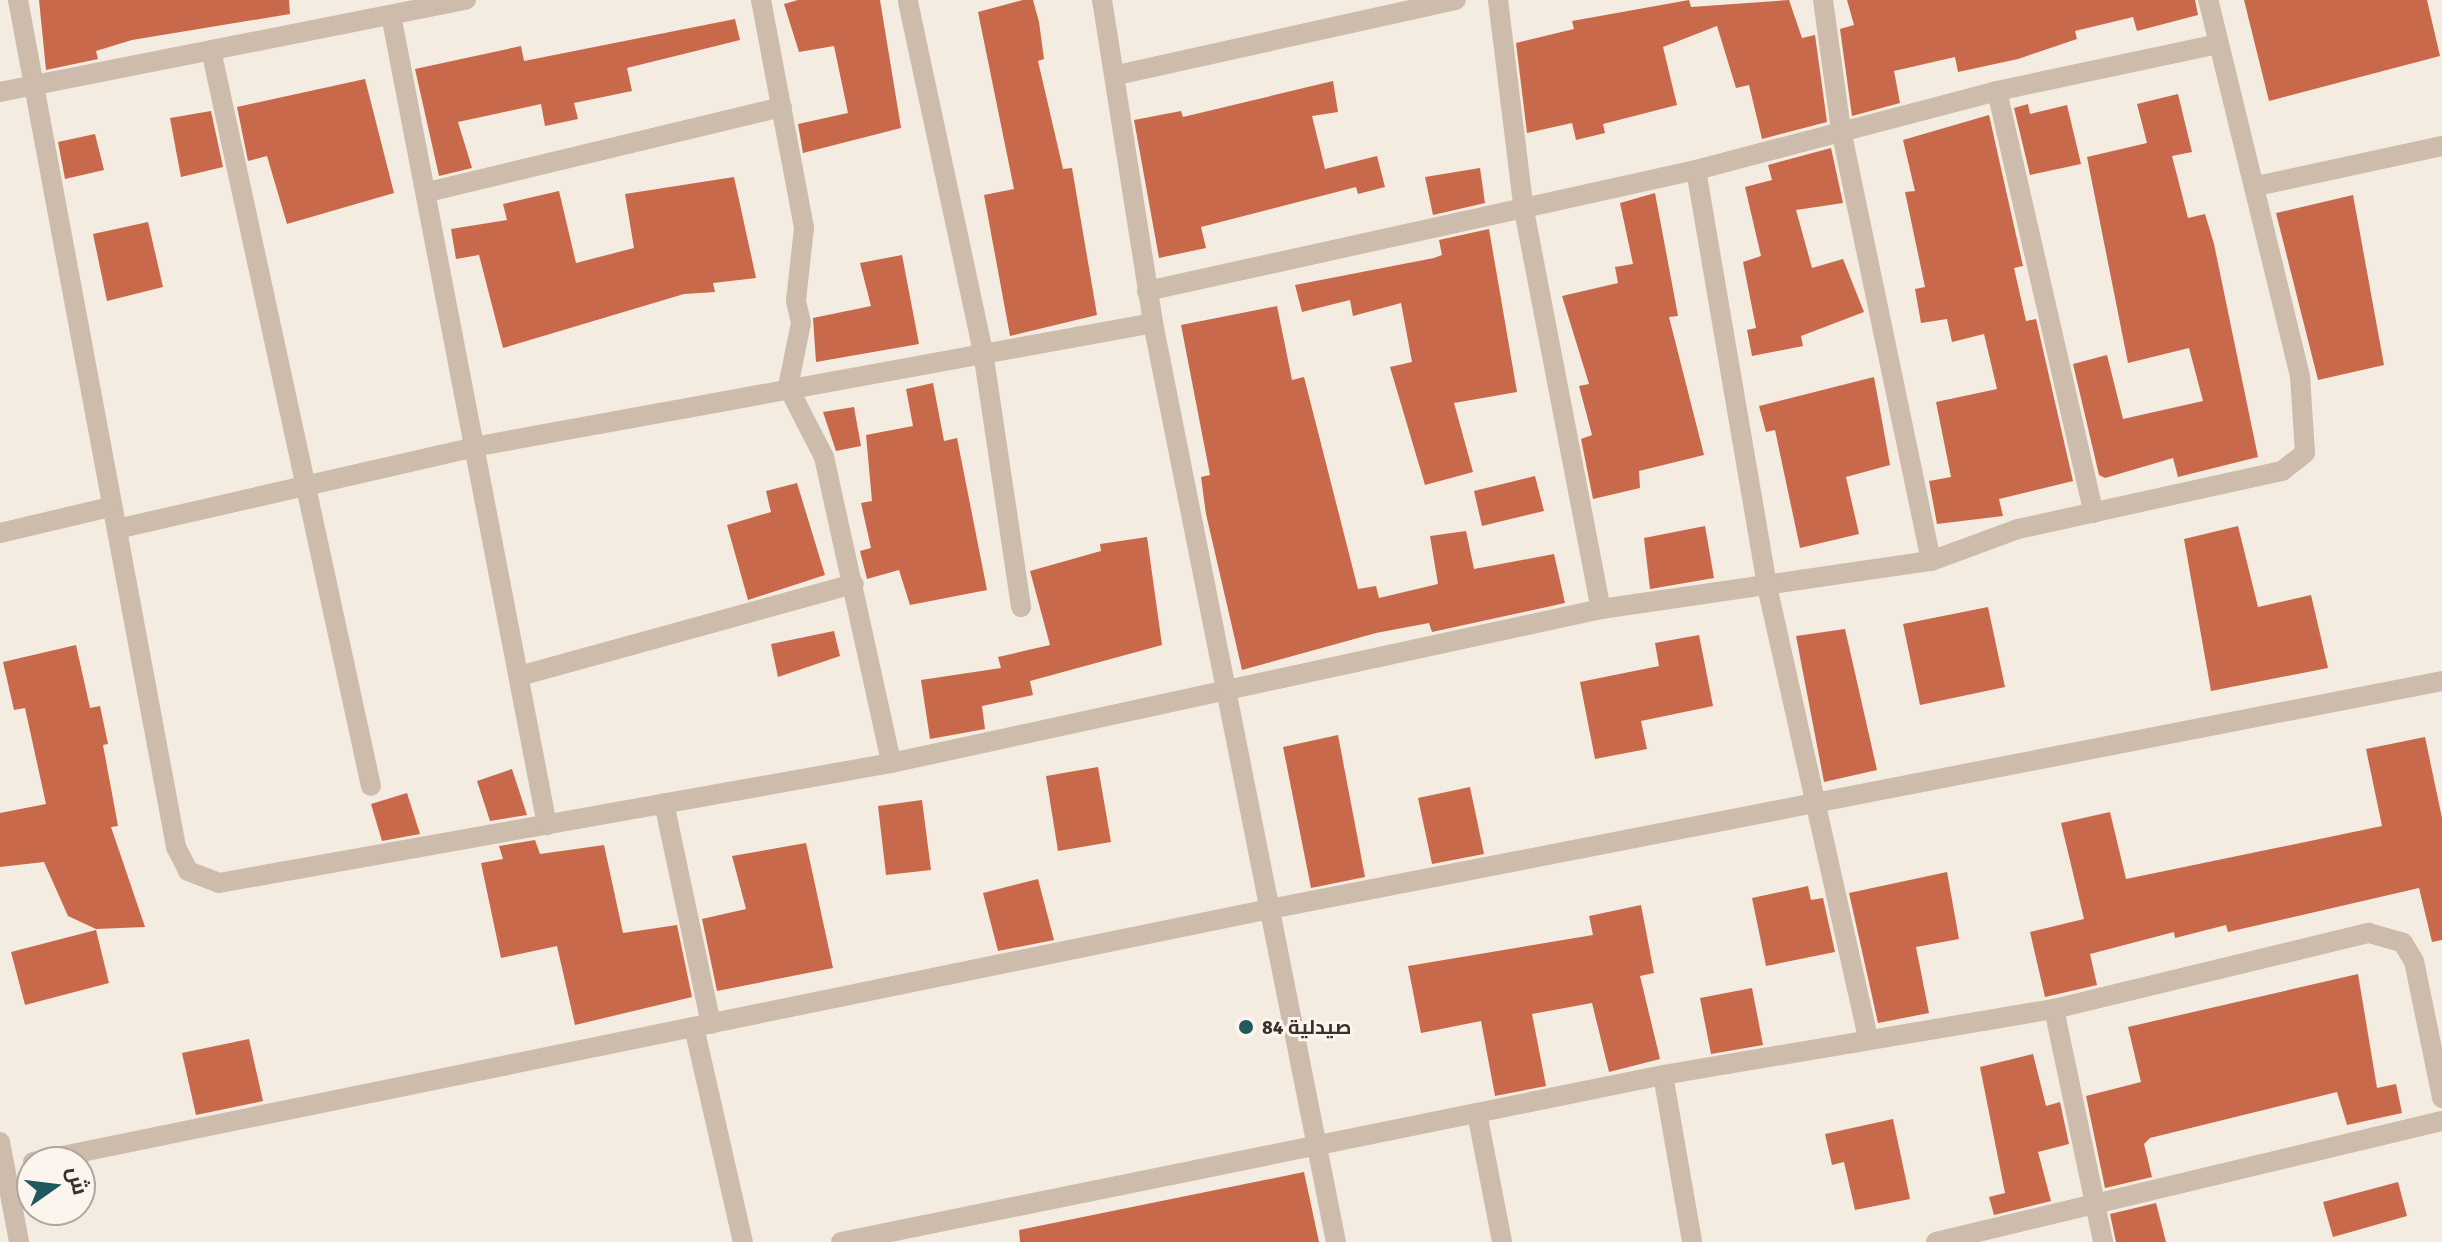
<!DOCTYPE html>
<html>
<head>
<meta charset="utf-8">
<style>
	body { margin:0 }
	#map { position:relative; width:2442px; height:1242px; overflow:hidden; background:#f4ebe1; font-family:Signika,Cairo,sans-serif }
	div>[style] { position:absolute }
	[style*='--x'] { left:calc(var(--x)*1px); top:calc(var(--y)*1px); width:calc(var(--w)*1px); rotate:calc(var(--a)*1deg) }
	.building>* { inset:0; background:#c8694b }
	.street>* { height:20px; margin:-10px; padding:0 10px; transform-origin:10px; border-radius:10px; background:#cdbbac }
	.dots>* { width:22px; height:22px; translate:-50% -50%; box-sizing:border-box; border:4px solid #fbf5ee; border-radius:50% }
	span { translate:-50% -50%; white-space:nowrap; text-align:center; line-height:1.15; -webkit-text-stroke:6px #fbf5ee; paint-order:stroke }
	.poi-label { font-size:20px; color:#3b302b; font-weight:700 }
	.left { translate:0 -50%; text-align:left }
	.north { position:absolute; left:16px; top:1146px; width:80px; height:80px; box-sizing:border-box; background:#fbf5ee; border:2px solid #aea6a0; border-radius:50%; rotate:76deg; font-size:22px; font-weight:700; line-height:32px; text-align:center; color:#3b302b }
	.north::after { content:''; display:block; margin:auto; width:28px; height:36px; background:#1f5a5e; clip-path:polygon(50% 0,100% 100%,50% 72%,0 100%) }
</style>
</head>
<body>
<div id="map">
	<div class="building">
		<i style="clip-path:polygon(39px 0,289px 0,290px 14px,132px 40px,96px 51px,98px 59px,46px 70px)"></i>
		<i style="clip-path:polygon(798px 0,880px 0,901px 128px,803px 153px,798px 124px,848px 113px,834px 46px,799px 52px,784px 4px)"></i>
		<i style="clip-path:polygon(1023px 0,1033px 0,1039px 22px,1044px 59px,1038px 61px,1063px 169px,1072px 168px,1097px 315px,1010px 336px,984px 195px,1014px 189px,978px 12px)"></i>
		<i style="clip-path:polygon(1689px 0,1691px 7px,1789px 0,1802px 38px,1815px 35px,1827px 122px,1762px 139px,1749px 85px,1736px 88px,1717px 26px,1663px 47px,1677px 105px,1603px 124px,1605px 133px,1576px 140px,1572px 123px,1527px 133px,1516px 43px,1574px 29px,1572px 21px)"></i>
		<i style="clip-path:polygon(1847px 0,2195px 0,2198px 15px,2137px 31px,2133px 17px,2075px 31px,2077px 39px,2018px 59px,1958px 72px,1955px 57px,1894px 71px,1900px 103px,1852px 116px,1840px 29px,1854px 25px)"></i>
		<i style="clip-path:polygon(2244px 0,2427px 0,2440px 56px,2269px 101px)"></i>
		<i style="clip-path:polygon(735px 19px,740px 40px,627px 68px,632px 91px,574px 103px,578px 119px,545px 126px,541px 104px,458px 122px,472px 168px,439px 176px,415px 69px,521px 46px,524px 61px)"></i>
		<i style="clip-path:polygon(365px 79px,394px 193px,287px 224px,267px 156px,248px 161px,237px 107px)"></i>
		<i style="clip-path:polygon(1333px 81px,1338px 112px,1312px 116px,1325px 169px,1377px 156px,1385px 187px,1358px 194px,1356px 187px,1201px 227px,1206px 248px,1159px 258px,1134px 120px,1181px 111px,1183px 117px)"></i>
		<i style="clip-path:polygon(2178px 94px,2192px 152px,2172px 156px,2188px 218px,2205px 214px,2214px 244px,2258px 457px,2178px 477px,2173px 458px,2105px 478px,2099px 475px,2073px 364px,2107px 355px,2123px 419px,2203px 401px,2189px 348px,2128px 363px,2087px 157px,2147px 143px,2137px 104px)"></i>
		<i style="clip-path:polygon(2028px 104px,2030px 114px,2067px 105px,2081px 164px,2030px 175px,2014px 108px)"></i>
		<i style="clip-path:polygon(211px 111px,223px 167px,181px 177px,170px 118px)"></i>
		<i style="clip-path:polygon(1989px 115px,2023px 266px,2014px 268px,2026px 321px,2036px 319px,2073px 481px,1999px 499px,2003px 516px,1937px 524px,1929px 481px,1951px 477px,1936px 402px,1997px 389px,1984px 334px,1952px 342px,1947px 319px,1921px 323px,1915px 289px,1925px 287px,1905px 192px,1915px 191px,1903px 140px)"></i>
		<i style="clip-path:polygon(95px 134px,104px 170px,65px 179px,58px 142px)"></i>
		<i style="clip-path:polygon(1831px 148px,1843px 203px,1796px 210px,1812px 268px,1843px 259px,1864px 312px,1801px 336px,1803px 346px,1752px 356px,1747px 330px,1756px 328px,1743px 262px,1761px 256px,1745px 187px,1772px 180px,1768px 165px)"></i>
		<i style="clip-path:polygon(1480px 168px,1485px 203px,1433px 215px,1425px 177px)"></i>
		<i style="clip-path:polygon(734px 177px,756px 278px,713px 283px,715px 292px,684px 294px,503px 348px,479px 255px,456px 259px,451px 229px,507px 220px,503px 204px,559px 191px,576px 263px,634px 248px,625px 194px)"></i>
		<i style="clip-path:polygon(1655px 193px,1678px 316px,1669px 317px,1704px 455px,1639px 471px,1640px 488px,1593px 499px,1581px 439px,1592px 435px,1579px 386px,1589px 384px,1562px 296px,1618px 283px,1615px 267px,1633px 264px,1620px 203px)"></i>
		<i style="clip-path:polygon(2353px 195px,2384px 365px,2318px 380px,2276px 213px)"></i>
		<i style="clip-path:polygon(148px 222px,163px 287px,107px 301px,93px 234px)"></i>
		<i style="clip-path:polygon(1489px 229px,1517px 392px,1454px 403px,1473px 472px,1425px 485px,1390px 367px,1412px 362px,1401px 303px,1353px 316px,1350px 300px,1302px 312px,1295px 285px,1434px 258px,1442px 255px,1439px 240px)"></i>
		<i style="clip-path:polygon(902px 255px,919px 344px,816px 362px,813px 318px,871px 306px,860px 263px)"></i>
		<i style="clip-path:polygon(1277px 306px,1292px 380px,1304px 377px,1358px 589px,1376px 586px,1379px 598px,1438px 584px,1430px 536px,1466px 531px,1474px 569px,1554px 554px,1565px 603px,1432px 632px,1429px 623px,1376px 633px,1242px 670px,1206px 514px,1201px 477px,1210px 475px,1181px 325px)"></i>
		<i style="clip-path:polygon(1874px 377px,1890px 465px,1846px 477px,1859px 534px,1800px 548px,1775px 430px,1766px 432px,1759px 406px)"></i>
		<i style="clip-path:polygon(933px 383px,944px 441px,957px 438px,987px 590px,910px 605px,899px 570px,867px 579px,860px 551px,871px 548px,861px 503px,872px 501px,866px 435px,913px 426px,906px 389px)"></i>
		<i style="clip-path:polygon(854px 407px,861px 446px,836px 451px,823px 412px)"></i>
		<i style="clip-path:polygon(1535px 476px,1544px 511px,1482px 526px,1474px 491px)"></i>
		<i style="clip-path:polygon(797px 483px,825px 575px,748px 600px,727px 525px,771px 512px,766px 491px)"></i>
		<i style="clip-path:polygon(1705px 526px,1714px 578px,1650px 589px,1644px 538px)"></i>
		<i style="clip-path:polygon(2238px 526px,2258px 607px,2311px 595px,2328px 668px,2211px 691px,2184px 539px)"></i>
		<i style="clip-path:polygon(1147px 537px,1162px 645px,1030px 681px,1033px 695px,982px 706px,985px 729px,930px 739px,921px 680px,1001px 668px,998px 657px,1050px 645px,1030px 571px,1101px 551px,1100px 544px)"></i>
		<i style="clip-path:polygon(1988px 607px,2005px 687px,1920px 705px,1903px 624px)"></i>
		<i style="clip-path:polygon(1845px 629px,1877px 770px,1824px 782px,1796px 636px)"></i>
		<i style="clip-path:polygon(834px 631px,840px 656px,778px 677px,771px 644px)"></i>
		<i style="clip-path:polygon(1699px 635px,1713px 706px,1641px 721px,1647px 749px,1595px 759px,1580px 682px,1659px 666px,1655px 643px)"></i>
		<i style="clip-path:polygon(76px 645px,90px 708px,100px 706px,108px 744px,103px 745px,118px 826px,111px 827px,145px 927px,96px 929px,68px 916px,44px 862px,0 867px,0 813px,46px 804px,25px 708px,14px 710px,3px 662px)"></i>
		<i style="clip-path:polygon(1338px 735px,1365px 877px,1311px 888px,1283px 747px)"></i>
		<i style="clip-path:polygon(2425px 737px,2442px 818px,2442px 940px,2432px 942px,2419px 888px,2228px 932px,2226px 925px,2175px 938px,2174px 932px,2090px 954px,2097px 985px,2045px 997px,2030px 932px,2084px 919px,2061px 823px,2110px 812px,2126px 879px,2382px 826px,2366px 749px)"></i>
		<i style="clip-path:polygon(1098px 767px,1111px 842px,1058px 851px,1046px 776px)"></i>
		<i style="clip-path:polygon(512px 769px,527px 815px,490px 821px,477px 781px)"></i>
		<i style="clip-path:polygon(1470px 787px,1484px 854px,1432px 864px,1418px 798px)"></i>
		<i style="clip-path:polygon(407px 793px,420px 834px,382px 841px,371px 804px)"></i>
		<i style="clip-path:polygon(922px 800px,931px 870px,886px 875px,878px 806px)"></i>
		<i style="clip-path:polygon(535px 840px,540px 854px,604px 845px,623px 933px,677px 925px,692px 997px,575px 1025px,557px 946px,501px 958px,481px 863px,503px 859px,499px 846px)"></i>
		<i style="clip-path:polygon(806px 843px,833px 968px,717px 991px,702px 919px,746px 909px,732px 856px)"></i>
		<i style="clip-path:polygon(1947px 872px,1959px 939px,1916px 947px,1929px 1013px,1878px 1023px,1849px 893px)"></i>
		<i style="clip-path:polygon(1038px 879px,1054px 940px,998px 951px,983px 893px)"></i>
		<i style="clip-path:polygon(1808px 886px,1811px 900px,1823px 898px,1835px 952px,1766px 966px,1752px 898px)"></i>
		<i style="clip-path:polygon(1641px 905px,1654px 973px,1640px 976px,1660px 1059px,1609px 1072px,1592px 1003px,1532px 1014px,1546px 1086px,1495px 1096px,1481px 1021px,1421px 1033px,1408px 966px,1593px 935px,1589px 916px)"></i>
		<i style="clip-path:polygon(96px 930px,109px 983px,25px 1005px,11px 952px)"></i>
		<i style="clip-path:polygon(2358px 974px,2377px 1088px,2396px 1084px,2402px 1113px,2347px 1125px,2337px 1092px,2150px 1138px,2144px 1144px,2152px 1177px,2105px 1188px,2086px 1096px,2141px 1082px,2128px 1027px)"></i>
		<i style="clip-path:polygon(1752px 988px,1763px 1045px,1711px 1054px,1700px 998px)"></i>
		<i style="clip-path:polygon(249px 1039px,263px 1101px,196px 1115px,182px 1053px)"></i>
		<i style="clip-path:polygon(2033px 1054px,2046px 1106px,2060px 1102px,2069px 1144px,2038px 1152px,2051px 1201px,1994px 1215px,1989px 1197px,2005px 1193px,1980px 1067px)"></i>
		<i style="clip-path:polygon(1893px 1119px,1910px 1199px,1855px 1210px,1844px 1162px,1832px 1165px,1825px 1134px)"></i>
		<i style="clip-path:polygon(1304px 1172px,1319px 1242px,1020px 1242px,1019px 1230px)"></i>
		<i style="clip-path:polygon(2398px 1182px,2407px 1216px,2333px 1237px,2323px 1202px)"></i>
		<i style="clip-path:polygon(2156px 1203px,2166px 1242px,2116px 1242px,2110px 1214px)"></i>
	</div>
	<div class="street">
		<i style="--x:18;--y:0;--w:862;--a:79.43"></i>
		<i style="--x:176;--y:847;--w:27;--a:63"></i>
		<i style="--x:188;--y:871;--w:33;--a:21"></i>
		<i style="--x:219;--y:883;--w:683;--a:-10.12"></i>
		<i style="--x:891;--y:763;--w:727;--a:-12.24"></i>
		<i style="--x:1601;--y:609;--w:333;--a:-8.3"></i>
		<i style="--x:1931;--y:561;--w:93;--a:-20.2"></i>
		<i style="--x:2018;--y:529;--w:270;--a:-12.4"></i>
		<i style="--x:2282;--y:471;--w:29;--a:-38"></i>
		<i style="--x:2305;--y:453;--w:77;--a:-93.7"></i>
		<i style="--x:2300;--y:376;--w:387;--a:-103.7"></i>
		<i style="--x:761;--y:0;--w:232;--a:79.3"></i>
		<i style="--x:804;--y:228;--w:73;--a:96.3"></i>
		<i style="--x:796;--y:301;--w:23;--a:77"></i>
		<i style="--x:801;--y:323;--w:65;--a:101.5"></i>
		<i style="--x:788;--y:387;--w:79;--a:62.8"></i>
		<i style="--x:824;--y:457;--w:313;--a:77.6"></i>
		<i style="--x:1102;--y:0;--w:327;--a:81"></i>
		<i style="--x:1153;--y:323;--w:937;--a:78.74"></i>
		<i style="--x:1498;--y:0;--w:207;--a:83"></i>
		<i style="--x:1523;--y:205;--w:411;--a:79.1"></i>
		<i style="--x:1823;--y:0;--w:131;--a:82.1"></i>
		<i style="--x:1841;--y:130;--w:440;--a:78.2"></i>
		<i style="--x:908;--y:2;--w:358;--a:77.9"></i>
		<i style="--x:983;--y:352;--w:258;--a:81.5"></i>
		<i style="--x:391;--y:15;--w:825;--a:79.1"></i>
		<i style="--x:211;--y:50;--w:753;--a:77.74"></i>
		<i style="--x:1117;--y:75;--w:347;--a:-12.5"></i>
		<i style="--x:1997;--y:91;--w:433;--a:77.1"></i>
		<i style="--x:0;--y:92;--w:475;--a:-11.2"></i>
		<i style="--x:1696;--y:170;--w:422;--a:80.3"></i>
		<i style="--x:1767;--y:586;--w:464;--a:77.4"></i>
		<i style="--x:2257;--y:186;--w:189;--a:-12.2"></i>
		<i style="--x:428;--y:192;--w:364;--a:-13.5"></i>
		<i style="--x:1147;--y:291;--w:562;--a:-12.43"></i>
		<i style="--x:1696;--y:170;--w:311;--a:-14.7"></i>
		<i style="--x:1997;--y:91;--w:226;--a:-12"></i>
		<i style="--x:117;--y:529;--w:371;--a:-12.9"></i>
		<i style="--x:479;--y:446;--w:685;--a:-10.34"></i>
		<i style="--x:0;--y:533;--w:113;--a:-13.3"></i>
		<i style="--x:523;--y:675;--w:343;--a:-15.4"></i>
		<i style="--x:664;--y:803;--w:226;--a:78"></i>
		<i style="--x:2054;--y:1009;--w:238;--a:78.1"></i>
		<i style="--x:694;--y:1027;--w:221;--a:77.2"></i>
		<i style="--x:1663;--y:1075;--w:169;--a:80.1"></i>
		<i style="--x:1477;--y:1113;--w:131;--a:79"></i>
		<i style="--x:0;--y:1142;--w:102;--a:79.2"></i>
		<i style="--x:33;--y:1162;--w:1263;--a:-11.56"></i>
		<i style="--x:1270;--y:909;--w:1194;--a:-11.01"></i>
		<i style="--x:841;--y:1242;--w:839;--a:-11.48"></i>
		<i style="--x:1663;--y:1075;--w:397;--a:-9.6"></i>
		<i style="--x:2054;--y:1009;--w:324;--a:-13.6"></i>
		<i style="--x:2369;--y:933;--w:35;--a:16"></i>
		<i style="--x:2403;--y:943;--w:21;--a:59"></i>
		<i style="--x:2414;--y:961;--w:140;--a:78.4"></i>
		<i style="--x:1936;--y:1242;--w:520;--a:-13.45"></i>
	</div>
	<div class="dots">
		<i style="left:1246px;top:1027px;background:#1f5a5e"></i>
	</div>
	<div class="poi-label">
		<span class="left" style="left:1262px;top:1027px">84 صيدلية</span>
	</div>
	<div class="north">ش</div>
</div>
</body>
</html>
